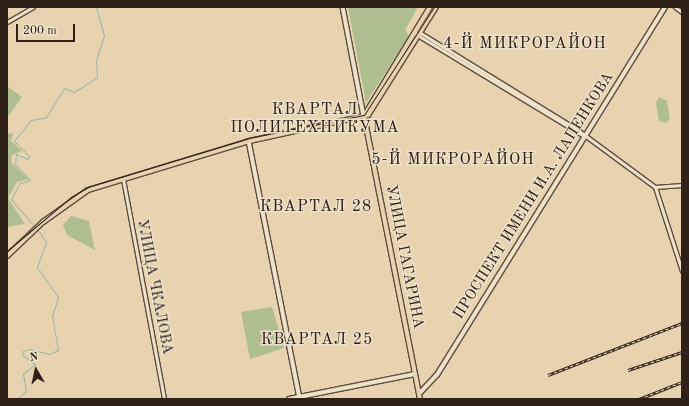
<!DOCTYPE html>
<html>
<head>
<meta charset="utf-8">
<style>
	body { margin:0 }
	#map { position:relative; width:689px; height:406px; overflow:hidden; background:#e7d3af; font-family:"Old Standard TT",serif }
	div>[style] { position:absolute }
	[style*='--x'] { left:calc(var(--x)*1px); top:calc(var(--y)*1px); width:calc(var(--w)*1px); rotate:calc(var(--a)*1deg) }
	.green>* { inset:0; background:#afbe90 }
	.stream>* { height:1px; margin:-0.5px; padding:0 0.5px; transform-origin:0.5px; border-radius:0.5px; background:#97b8a7 }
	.roads { filter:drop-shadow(1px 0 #5d4d3e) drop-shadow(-1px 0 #5d4d3e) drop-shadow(0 1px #5d4d3e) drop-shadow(0 -1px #5d4d3e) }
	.tertiary>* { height:3px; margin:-1.5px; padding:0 1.5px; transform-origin:1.5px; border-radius:1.5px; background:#efe2cb }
	.secondary>* { height:3.5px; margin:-1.75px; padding:0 1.75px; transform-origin:1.75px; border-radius:1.75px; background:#efe2cb }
	.primary>* { height:4px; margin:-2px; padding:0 2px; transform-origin:2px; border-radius:2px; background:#e7d3af }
	.tram>* { height:1px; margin:-0.5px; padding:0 0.5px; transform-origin:0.5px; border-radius:0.5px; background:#2f2018 }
	.rail>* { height:2.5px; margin-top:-1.25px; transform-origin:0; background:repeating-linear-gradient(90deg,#efe2cb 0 3px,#2f2018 0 6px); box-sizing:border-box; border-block:1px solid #2f2018 }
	span { translate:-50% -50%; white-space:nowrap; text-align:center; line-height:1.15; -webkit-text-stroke:3px #efe2cb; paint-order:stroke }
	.street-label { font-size:15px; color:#2f2018 }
	.neighbourhood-label { font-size:16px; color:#2f2018; letter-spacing:1px }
	.frame { position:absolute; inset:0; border:8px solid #2f2018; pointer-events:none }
	.north { position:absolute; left:16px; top:350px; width:40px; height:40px; -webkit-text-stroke:3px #efe2cb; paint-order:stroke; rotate:351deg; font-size:11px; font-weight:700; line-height:16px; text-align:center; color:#2f2018 }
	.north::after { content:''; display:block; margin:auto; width:14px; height:18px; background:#2f2018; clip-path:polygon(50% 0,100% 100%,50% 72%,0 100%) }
	.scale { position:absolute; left:16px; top:24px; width:59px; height:18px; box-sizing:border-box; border:2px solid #2f2018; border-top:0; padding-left:5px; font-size:12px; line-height:14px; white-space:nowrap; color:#2f2018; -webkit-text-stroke:3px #efe2cb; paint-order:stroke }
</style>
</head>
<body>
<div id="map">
	<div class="green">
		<i style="clip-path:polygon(348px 7px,418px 7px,405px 30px,409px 36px,366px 103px)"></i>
		<i style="clip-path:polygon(7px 86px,22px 97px,7px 118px)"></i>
		<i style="clip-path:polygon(659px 97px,667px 101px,670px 119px,666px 123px,659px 121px,656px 103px)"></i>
		<i style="clip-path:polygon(13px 133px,11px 141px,22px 151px,12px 155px,11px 162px,28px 179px,17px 182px,8px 198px,25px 224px,7px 227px,7px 134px)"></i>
		<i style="clip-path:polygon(71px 216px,89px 221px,95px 250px,67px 235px,63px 225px)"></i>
		<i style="clip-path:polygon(272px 307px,284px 348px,250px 359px,241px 312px)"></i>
	</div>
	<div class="stream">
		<i style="--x:36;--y:228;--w:38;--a:-131"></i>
		<i style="--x:11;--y:199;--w:18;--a:-61"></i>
		<i style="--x:20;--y:183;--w:10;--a:-17"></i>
		<i style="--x:30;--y:180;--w:22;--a:-133"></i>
		<i style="--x:15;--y:164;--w:10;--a:-84"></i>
		<i style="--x:16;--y:154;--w:13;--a:23"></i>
		<i style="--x:28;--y:159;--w:3;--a:-72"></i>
		<i style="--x:29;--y:156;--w:21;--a:-135"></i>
		<i style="--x:14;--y:141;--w:27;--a:-51"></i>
		<i style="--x:31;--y:120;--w:15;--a:-11"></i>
		<i style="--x:46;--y:117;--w:34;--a:-58"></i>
		<i style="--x:64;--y:88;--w:11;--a:22"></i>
		<i style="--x:74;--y:92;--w:27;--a:-33"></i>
		<i style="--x:97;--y:77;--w:17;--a:-93"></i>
		<i style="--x:96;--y:60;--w:26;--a:-72"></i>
		<i style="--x:104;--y:35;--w:29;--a:-106"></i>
		<i style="--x:17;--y:399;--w:12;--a:-42"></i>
		<i style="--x:26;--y:391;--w:17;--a:-100"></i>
		<i style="--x:23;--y:374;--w:16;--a:-40"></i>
		<i style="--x:35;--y:364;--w:16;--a:-145"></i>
		<i style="--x:22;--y:355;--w:4;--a:-76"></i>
		<i style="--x:23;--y:351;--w:6;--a:-18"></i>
		<i style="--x:29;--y:349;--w:21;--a:14"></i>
		<i style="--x:49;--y:354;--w:10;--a:-24"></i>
		<i style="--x:58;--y:350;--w:35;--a:-100"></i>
		<i style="--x:52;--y:316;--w:20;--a:-72"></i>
		<i style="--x:58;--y:297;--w:37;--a:-125"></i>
		<i style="--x:37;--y:267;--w:27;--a:-70"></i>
		<i style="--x:46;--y:242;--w:14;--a:-124"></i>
	</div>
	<div class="roads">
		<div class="tertiary">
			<i style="--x:675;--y:7;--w:9;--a:36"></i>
			<i style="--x:7;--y:22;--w:30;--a:-30"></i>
			<i style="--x:419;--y:32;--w:188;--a:31.7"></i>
			<i style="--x:579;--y:131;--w:94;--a:36.4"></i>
			<i style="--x:655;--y:187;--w:27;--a:-4"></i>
			<i style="--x:414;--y:33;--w:199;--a:31.2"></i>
			<i style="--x:123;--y:179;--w:224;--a:79.4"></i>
			<i style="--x:655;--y:187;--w:88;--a:72.2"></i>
		</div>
		<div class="secondary">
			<i style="--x:343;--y:7;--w:111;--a:79.1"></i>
			<i style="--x:249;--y:141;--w:263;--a:78.8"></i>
			<i style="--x:419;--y:394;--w:26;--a:-47"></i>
			<i style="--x:437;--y:375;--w:433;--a:-58.2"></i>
			<i style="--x:289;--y:399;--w:128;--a:-11.2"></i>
		</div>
		<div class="primary">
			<i style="--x:364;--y:116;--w:288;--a:78.8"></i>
			<i style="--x:364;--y:116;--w:127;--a:-58.8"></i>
			<i style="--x:7;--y:256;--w:50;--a:-43.4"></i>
			<i style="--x:43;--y:222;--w:55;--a:-35.4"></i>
			<i style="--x:88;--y:190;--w:168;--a:-16.9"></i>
			<i style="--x:249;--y:141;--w:122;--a:-12.3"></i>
			<i style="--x:368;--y:115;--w:128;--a:-57.8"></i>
		</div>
	</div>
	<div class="tram">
		<i style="--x:7;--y:251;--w:84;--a:-40.2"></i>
		<i style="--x:71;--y:197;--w:20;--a:-30"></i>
		<i style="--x:88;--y:187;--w:168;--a:-16.9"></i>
		<i style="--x:249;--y:138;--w:117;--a:-11.3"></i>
		<i style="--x:364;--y:115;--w:129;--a:-57.1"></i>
	</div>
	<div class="rail">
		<i style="--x:628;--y:370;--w:57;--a:-18.4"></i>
		<i style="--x:548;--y:375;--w:144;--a:-21.2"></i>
		<i style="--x:639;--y:399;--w:46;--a:-21.6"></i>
	</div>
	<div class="street-label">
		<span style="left:534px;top:196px;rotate:-58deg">ПРОСПЕКТ ИМЕНИ И.А. ЛАПЕНКОВА</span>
		<span style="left:404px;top:257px;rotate:79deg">УЛИЦА ГАГАРИНА</span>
		<span style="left:154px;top:287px;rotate:79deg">УЛИЦА ЧКАЛОВА</span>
	</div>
	<div class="neighbourhood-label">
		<span style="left:525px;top:44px">4-Й МИКРОРАЙОН</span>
		<span style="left:315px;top:119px">КВАРТАЛ<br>ПОЛИТЕХНИКУМА</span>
		<span style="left:453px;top:160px">5-Й МИКРОРАЙОН</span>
		<span style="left:316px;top:207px">КВАРТАЛ 28</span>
		<span style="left:317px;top:340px">КВАРТАЛ 25</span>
	</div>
	<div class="frame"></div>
	<div class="north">N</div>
	<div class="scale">200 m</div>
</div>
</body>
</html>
